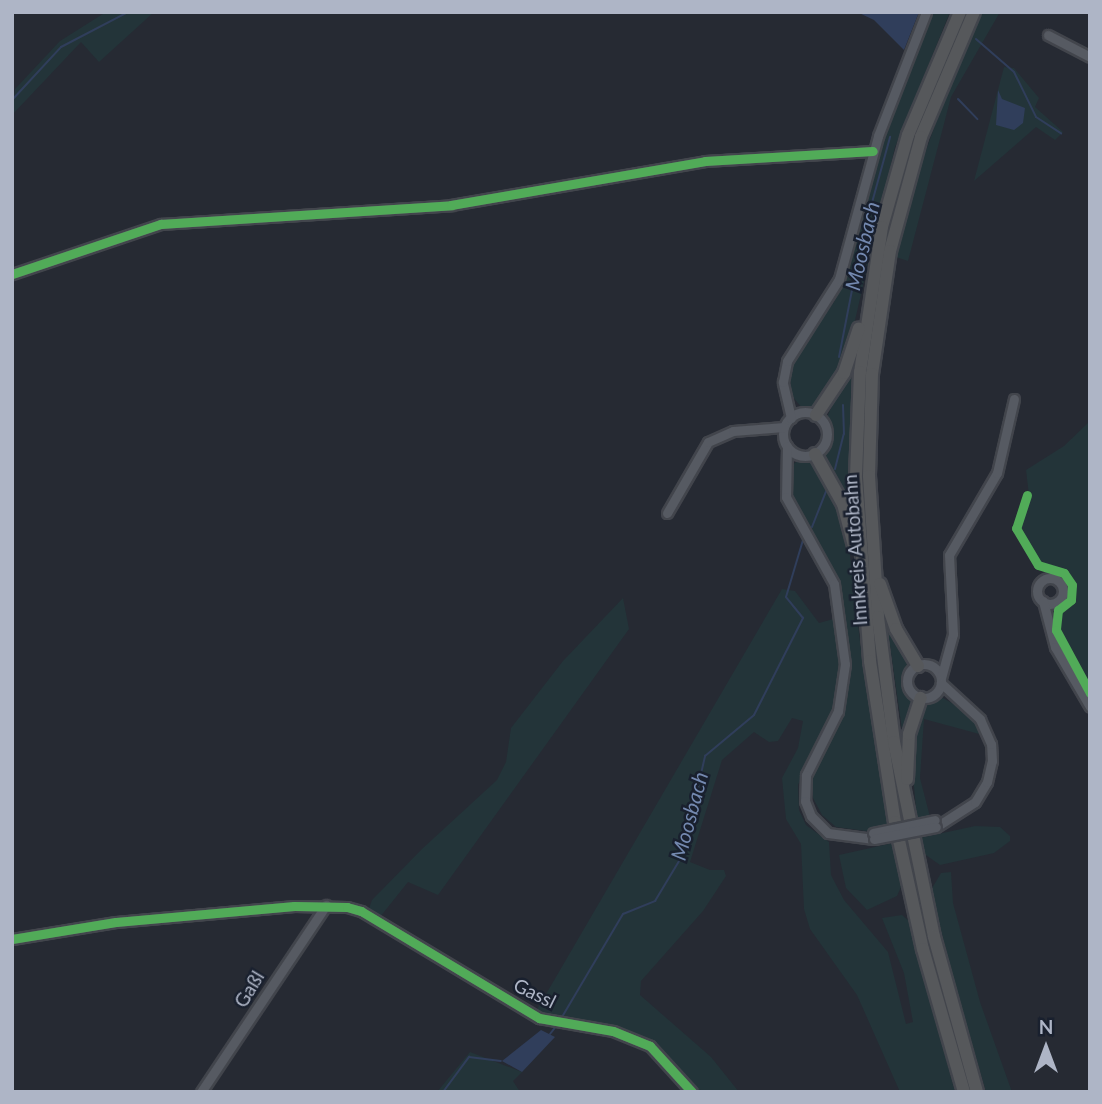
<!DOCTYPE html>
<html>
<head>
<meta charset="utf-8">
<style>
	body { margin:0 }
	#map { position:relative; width:1102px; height:1104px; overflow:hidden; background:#262a33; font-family:Lato,sans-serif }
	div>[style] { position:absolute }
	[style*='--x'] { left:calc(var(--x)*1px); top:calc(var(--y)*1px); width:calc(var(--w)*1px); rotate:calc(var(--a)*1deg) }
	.green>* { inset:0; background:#233439 }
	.water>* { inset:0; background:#303e5b }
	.stream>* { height:2px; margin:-1px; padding:0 1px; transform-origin:1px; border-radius:1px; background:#303e5b }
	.roads { filter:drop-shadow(2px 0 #42454c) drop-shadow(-2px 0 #42454c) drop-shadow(0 2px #42454c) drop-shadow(0 -2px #42454c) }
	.minor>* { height:9px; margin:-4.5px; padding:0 4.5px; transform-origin:4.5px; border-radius:4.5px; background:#565a62 }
	.minor>.ring { margin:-4.5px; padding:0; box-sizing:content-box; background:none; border:9px solid #565a62; border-radius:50% }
	.highway>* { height:12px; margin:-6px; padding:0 6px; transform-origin:6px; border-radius:6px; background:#56585b }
	.bridges { filter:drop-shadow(2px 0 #42454c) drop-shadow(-2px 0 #42454c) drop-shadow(0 2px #42454c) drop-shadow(0 -2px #42454c) }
	.minor-bridge>* { height:9px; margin:-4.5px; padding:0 4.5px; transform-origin:4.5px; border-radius:4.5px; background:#565a62 }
	.cycleway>* { height:9px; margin:-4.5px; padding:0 4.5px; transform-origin:4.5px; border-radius:4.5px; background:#51ab58 }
	span { translate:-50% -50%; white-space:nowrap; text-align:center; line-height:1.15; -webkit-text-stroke:5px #19202e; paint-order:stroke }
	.street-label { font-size:19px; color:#aeb5c6 }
	.water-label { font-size:21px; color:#7489b0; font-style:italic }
	.frame { position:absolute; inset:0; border:14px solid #aeb5c6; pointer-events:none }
	.north { position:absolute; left:1011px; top:1013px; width:70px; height:70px; -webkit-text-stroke:5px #19202e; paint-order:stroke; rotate:0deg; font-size:19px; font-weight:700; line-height:28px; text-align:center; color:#aeb5c6 }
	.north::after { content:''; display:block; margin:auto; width:24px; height:32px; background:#aeb5c6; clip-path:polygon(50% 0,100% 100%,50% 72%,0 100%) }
</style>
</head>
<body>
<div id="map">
	<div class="green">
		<i style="clip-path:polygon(106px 12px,154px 12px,99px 62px,81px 42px,12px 115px,15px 89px,60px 41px)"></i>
		<i style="clip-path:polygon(932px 12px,950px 12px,895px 147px,844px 368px,817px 410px,804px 410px,790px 394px,791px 360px,834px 302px,844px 279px,879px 142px)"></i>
		<i style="clip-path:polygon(983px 12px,1000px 12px,951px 97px,908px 261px,896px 257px,920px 167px,952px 78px)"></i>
		<i style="clip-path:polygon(1004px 67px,1014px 68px,1039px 98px,1035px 107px,1063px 132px,1055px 140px,1036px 127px,974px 181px)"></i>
		<i style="clip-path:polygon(848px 371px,852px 371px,851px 518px,820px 455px,831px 438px,826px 419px)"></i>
		<i style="clip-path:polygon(1090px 421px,1090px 690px,1058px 629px,1061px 609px,1073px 599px,1073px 582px,1064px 570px,1039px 563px,1019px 528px,1029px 495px,1026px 470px,1064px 446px)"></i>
		<i style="clip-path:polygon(800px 459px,817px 463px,826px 475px,848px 537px,863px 668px,889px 825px,866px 831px,836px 827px,822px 815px,813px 798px,812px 780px,847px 692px,849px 657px,838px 587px,829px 560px,792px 501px,787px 480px,791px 466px)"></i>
		<i style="clip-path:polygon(782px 589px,795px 591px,819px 623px,837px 618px,841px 677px,835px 704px,798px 785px,799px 810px,806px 825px,829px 842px,831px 875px,844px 900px,888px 952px,906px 1024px,913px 1022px,904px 973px,882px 918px,902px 915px,909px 921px,955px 1092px,900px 1092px,857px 995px,810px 929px,804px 909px,801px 844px,786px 819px,782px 778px,798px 748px,803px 721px,792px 718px,778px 741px,769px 742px,754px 732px,722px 760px,690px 862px,710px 870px,724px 870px,726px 876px,703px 911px,641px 981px,640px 995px,711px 1057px,739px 1092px,698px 1092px,666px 1056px,639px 1037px,535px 1013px)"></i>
		<i style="clip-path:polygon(623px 598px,629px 629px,438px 895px,408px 882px,380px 917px,368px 911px,372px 900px,422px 849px,497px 780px,506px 762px,511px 728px,563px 661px)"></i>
		<i style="clip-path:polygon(886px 618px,912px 665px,904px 679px,913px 698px,904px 743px)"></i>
		<i style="clip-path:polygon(943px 698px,966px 711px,983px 735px,924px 719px,920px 778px,930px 817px,917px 819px,911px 754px,920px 708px,928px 701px)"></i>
		<i style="clip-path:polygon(975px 826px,1000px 827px,1010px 836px,1010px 841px,994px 853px,940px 865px,923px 853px,920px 838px)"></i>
		<i style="clip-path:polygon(893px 843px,901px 887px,897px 896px,867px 910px,846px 888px,839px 855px)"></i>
		<i style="clip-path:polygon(951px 872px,953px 903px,980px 1002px,1012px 1092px,986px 1092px,954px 982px,931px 890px,941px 873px)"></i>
		<i style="clip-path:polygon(470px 1052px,522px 1072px,513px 1081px,520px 1092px,437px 1092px)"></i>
	</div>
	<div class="water">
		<i style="clip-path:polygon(857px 12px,919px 12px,904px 50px,874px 20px)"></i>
		<i style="clip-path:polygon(998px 90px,1002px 99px,1025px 108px,1023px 123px,1014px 130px,996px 125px)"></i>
		<i style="clip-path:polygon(541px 1030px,555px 1037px,522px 1072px,502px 1061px)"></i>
	</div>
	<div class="stream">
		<i style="--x:976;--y:39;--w:50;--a:41"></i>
		<i style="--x:1014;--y:72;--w:50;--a:63.9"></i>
		<i style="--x:1036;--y:117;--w:30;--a:33"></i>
		<i style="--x:958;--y:99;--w:28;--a:46"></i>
		<i style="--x:12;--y:100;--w:72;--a:-47.2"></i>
		<i style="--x:61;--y:47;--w:76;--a:-27.6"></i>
		<i style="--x:839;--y:357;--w:120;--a:-79"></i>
		<i style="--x:862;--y:239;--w:106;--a:-74.6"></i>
		<i style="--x:835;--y:469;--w:36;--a:-76"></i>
		<i style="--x:844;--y:434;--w:29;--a:-92"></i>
		<i style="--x:812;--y:527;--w:41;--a:-68.5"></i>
		<i style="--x:562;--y:1017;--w:120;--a:-59.4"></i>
		<i style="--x:623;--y:914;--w:35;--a:-22"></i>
		<i style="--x:655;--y:901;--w:52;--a:-59"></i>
		<i style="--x:682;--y:856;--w:103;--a:-77"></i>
		<i style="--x:705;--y:756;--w:64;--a:-39.9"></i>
		<i style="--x:754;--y:715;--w:109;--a:-63.2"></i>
		<i style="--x:803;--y:618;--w:27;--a:-129"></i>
		<i style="--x:786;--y:597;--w:59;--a:-73.4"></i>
		<i style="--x:550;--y:1034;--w:11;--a:-52"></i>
		<i style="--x:443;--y:1092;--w:44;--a:-53.4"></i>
		<i style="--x:469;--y:1057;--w:32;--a:7"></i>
	</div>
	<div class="roads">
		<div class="minor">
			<i style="--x:1048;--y:35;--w:47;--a:27.6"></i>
			<i style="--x:12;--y:274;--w:157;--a:-18.6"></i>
			<i style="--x:161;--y:224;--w:291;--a:-3.7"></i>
			<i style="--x:451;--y:205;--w:258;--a:-9.8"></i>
			<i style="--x:705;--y:161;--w:168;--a:-3.4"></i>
			<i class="ring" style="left:783px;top:412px;width:35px;height:35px"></i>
			<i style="--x:791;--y:418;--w:37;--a:-103"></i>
			<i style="--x:783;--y:382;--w:21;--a:-79"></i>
			<i style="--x:787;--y:361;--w:97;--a:-57.6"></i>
			<i style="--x:839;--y:279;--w:148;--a:-74.7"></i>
			<i style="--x:878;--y:136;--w:133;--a:-68.8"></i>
			<i style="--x:787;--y:446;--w:51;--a:91.1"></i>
			<i style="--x:786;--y:497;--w:99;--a:61.1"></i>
			<i style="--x:834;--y:584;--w:81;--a:82.2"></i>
			<i style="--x:845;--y:664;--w:48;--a:98.5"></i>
			<i style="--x:838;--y:711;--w:72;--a:116.6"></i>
			<i style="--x:806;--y:775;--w:26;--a:92"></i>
			<i style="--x:805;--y:801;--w:16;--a:68"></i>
			<i style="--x:811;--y:816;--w:24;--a:45"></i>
			<i style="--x:828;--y:833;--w:46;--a:7.4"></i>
			<i style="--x:667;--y:513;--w:82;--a:-60"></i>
			<i style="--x:708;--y:442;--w:27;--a:-24"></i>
			<i style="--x:733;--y:431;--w:51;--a:-4.5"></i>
			<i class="ring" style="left:1037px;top:578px;width:17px;height:17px"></i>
			<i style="--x:1043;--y:601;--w:48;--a:75.4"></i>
			<i style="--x:1055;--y:647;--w:69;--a:59.7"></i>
			<i class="ring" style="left:907px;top:664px;width:25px;height:25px"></i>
			<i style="--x:941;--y:678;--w:46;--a:-74.7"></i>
			<i style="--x:953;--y:634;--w:79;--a:-92.9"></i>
			<i style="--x:949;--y:555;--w:95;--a:-59.7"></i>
			<i style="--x:997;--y:473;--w:76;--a:-77.1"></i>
			<i style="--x:936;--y:827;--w:46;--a:-32.7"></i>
			<i style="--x:975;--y:802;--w:23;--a:-59"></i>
			<i style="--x:987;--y:782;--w:22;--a:-77"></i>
			<i style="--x:992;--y:761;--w:17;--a:-93"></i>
			<i style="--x:991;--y:744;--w:27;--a:-114"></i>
			<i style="--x:980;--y:719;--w:53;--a:-137.3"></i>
			<i style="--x:12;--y:939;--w:105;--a:-9.3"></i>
			<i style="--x:116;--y:922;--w:179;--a:-5.1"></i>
			<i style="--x:294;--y:906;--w:53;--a:1.1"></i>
			<i style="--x:347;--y:907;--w:15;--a:16"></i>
			<i style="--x:361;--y:911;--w:208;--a:31"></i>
			<i style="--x:539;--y:1018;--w:75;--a:10"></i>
			<i style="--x:613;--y:1031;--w:40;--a:22"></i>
			<i style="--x:650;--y:1046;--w:62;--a:47.6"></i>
			<i style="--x:201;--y:1092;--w:225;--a:-56.2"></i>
		</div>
		<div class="highway">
			<i style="--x:960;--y:12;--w:134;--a:112.9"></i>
			<i style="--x:908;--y:135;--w:96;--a:105.8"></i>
			<i style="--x:882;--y:227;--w:147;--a:98.6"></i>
			<i style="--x:860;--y:372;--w:106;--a:92.2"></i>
			<i style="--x:856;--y:478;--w:184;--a:85.6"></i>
			<i style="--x:870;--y:661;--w:163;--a:81.2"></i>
			<i style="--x:895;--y:822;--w:130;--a:77.6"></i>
			<i style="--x:923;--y:949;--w:149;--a:74"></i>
			<i style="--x:974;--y:12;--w:136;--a:113"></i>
			<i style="--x:921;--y:137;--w:118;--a:105.2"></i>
			<i style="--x:890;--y:251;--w:124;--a:98.3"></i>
			<i style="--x:872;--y:374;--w:102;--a:91.7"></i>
			<i style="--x:869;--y:476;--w:141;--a:86.3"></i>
			<i style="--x:878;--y:617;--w:126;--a:82.7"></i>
			<i style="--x:894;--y:742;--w:199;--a:78.4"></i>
			<i style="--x:934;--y:937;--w:161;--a:74.5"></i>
			<i style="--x:816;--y:415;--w:50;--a:-56.3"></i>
			<i style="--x:844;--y:373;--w:47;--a:-71.6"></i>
			<i style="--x:815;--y:454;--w:57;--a:60.8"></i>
			<i style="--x:843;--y:504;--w:43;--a:75.3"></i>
			<i style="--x:880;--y:584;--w:48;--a:70.4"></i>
			<i style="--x:896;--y:629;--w:43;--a:59.3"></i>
			<i style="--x:907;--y:779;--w:45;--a:-87.5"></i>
			<i style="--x:909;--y:734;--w:38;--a:-72"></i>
		</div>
	</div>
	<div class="bridges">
		<div class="minor-bridge">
			<i style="--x:873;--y:833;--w:63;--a:-11.8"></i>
			<i style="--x:874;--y:839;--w:63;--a:-11"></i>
		</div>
	</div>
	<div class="cycleway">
		<i style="--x:12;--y:274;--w:157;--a:-18.6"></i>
		<i style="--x:161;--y:224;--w:291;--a:-3.7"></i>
		<i style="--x:451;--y:205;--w:258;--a:-9.8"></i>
		<i style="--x:705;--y:161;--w:168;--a:-3.4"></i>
		<i style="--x:1027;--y:495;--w:35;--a:108"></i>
		<i style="--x:1016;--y:528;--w:43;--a:59.3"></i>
		<i style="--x:1038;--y:565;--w:27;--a:17"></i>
		<i style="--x:1064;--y:573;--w:14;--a:56"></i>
		<i style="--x:1072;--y:585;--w:15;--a:94"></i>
		<i style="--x:1071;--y:600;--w:16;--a:142"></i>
		<i style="--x:1058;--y:610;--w:20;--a:96"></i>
		<i style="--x:1056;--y:630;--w:72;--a:61.6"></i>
		<i style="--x:12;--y:939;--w:105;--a:-9.3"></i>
		<i style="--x:116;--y:922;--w:179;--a:-5.1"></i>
		<i style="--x:294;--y:906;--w:53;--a:1.1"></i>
		<i style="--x:347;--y:907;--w:15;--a:16"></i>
		<i style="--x:361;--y:911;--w:208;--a:31"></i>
		<i style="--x:539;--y:1018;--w:75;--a:10"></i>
		<i style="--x:613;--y:1031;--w:40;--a:22"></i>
		<i style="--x:650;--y:1046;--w:62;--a:47.6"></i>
	</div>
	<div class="street-label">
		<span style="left:855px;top:550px;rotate:-94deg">Innkreis Autobahn</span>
		<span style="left:249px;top:989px;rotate:-59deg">Gaßl</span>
		<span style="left:535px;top:993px;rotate:26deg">Gassl</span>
	</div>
	<div class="water-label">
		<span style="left:862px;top:246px;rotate:-77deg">Moosbach</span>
		<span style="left:689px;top:816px;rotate:-75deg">Moosbach</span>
	</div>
	<div class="frame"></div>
	<div class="north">N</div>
</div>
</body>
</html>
